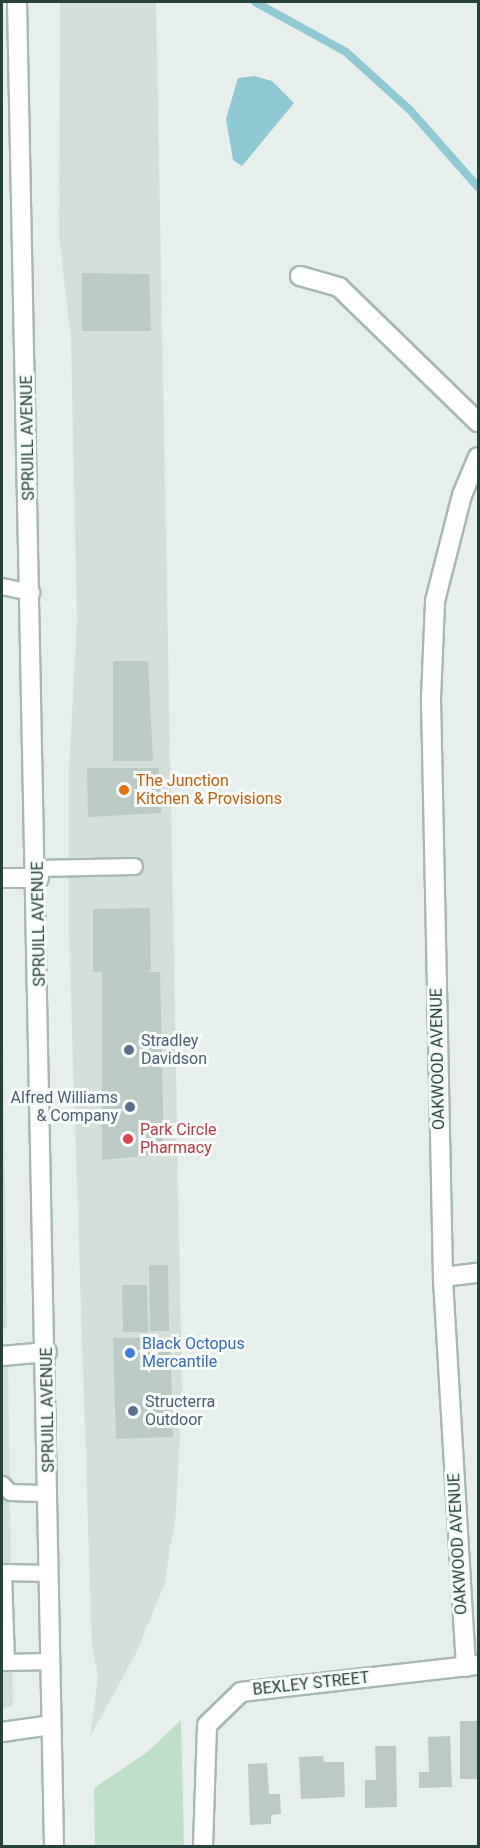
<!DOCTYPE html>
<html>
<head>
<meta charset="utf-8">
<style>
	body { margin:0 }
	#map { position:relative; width:480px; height:1848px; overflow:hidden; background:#e6efeb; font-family:Roboto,sans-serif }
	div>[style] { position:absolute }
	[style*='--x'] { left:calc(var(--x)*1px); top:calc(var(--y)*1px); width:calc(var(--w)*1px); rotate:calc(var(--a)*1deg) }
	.built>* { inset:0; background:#d4dfda }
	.green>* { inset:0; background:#bfe0c8 }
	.water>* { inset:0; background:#8ec9d4 }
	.stream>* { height:8px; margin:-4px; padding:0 4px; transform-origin:4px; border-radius:4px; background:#8ec9d4 }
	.building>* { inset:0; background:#bbcac4 }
	.roads { filter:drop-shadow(2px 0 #a8b8b2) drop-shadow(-2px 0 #a8b8b2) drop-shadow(0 2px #a8b8b2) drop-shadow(0 -2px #a8b8b2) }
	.lane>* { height:15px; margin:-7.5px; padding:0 7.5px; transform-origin:7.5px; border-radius:7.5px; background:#fff }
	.street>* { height:18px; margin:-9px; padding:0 9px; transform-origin:9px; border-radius:9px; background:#fff }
	.secondary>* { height:18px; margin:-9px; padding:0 9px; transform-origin:9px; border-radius:9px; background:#fff }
	.dots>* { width:16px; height:16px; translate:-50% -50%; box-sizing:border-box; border:3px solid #f7fbf9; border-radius:50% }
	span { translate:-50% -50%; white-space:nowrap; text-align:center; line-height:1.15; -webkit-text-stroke:6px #f7fbf9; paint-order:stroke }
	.street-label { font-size:16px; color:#24423a }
	.food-label { font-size:16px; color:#c56008 }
	.left { translate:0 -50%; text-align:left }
	.service-label { font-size:16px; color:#4e5e75 }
	.right { translate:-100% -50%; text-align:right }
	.health-label { font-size:16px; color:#be3a42 }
	.shop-label { font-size:16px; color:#366cbe }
	.frame { position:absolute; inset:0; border:3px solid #24423a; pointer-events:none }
</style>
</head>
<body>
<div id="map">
	<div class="built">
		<i style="clip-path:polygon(60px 2px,156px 2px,182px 1393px,176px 1513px,164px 1585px,137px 1651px,90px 1737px,98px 1676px,92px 1647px,69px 938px,69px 769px,77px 622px,71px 339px,59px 236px)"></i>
		<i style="clip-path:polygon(2px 971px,7px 1328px,2px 1329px)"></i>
		<i style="clip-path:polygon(8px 1364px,13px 1706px,2px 1708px,2px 1365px)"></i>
	</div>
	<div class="green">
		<i style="clip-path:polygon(181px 1720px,184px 1846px,95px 1846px,94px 1788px,146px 1753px)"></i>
	</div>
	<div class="water">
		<i style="clip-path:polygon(254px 76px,272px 81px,294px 103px,242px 166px,233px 160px,226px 119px,238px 78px)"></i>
	</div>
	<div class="stream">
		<i style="--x:255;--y:2;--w:104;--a:28.8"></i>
		<i style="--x:346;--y:52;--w:86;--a:42.2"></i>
		<i style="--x:410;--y:110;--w:103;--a:48.6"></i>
	</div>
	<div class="building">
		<i style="clip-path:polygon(82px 273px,149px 274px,151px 331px,82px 331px)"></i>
		<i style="clip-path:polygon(113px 661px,148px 661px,153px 761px,113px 761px)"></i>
		<i style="clip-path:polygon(87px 768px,159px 768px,161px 813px,88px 817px)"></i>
		<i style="clip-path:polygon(150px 908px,151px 971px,142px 972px,160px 972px,164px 1154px,102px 1160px,102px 972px,93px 972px,93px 909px)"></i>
		<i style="clip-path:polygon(149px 1265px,168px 1265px,169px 1331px,150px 1331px)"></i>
		<i style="clip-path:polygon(122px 1285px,147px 1285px,148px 1332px,123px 1332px)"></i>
		<i style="clip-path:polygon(113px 1338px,170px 1338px,173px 1437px,116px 1439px)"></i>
		<i style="clip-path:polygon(460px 1721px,478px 1721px,478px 1779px,460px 1779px)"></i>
		<i style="clip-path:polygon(450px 1736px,452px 1787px,419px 1788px,419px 1772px,429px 1772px,428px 1737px)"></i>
		<i style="clip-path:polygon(375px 1746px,396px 1746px,397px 1807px,365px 1808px,365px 1780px,376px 1780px)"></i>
		<i style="clip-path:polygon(323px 1756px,324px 1762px,344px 1762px,345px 1797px,301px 1799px,299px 1757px)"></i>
		<i style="clip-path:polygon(267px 1763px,269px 1794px,280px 1794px,281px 1814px,271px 1815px,271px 1824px,250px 1825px,248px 1764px)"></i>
	</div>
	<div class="roads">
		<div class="lane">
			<i style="--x:2;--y:586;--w:30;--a:12"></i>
			<i style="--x:38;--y:868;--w:96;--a:-1.2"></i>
			<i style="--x:2;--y:1484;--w:11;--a:45"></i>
			<i style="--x:10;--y:1492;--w:38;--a:2"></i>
			<i style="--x:2;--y:1572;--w:47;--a:1.2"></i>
			<i style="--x:3;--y:1572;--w:90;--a:88.1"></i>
			<i style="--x:2;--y:1662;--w:49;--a:-1.2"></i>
		</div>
		<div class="street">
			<i style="--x:300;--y:276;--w:41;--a:15.8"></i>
			<i style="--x:339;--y:287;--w:194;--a:44.2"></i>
			<i style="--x:2;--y:878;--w:37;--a:0"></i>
			<i style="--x:443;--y:1277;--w:35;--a:-7"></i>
			<i style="--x:2;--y:1356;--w:45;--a:-5.1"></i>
			<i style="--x:466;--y:1667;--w:391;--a:-93.4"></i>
			<i style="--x:443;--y:1277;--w:579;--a:-91.19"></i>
			<i style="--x:431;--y:698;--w:97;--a:-87.6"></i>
			<i style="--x:435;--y:601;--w:109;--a:-75.7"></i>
			<i style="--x:462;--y:495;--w:41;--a:-67.2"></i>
			<i style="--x:2;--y:1732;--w:49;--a:-8.1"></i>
			<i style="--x:203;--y:1846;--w:121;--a:-88.1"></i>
			<i style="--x:207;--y:1725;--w:47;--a:-44.1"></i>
			<i style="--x:241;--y:1692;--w:239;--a:-6.5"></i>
		</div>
		<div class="secondary">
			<i style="--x:17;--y:2;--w:1844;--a:88.85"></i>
		</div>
	</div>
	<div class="dots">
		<i style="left:124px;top:790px;background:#e8710a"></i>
		<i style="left:129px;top:1050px;background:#5c6f8a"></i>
		<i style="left:130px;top:1107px;background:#5c6f8a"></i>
		<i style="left:128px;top:1139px;background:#e0444e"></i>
		<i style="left:130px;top:1353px;background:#3f7fe0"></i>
		<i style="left:133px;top:1411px;background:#5c6f8a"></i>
	</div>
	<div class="street-label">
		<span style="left:28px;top:438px;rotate:-91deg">SPRUILL AVENUE</span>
		<span style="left:39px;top:924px;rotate:-91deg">SPRUILL AVENUE</span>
		<span style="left:438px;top:1059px;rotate:-91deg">OAKWOOD AVENUE</span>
		<span style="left:48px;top:1410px;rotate:-91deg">SPRUILL AVENUE</span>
		<span style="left:458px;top:1544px;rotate:-93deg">OAKWOOD AVENUE</span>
		<span style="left:311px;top:1684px;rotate:-6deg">BEXLEY STREET</span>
	</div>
	<div class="food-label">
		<span class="left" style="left:136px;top:790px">The Junction<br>Kitchen &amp; Provisions</span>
	</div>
	<div class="service-label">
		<span class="left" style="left:141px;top:1050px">Stradley<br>Davidson</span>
		<span class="right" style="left:118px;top:1107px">Alfred Williams<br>&amp; Company</span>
		<span class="left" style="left:145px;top:1411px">Structerra<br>Outdoor</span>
	</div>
	<div class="health-label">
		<span class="left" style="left:140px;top:1139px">Park Circle<br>Pharmacy</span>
	</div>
	<div class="shop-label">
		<span class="left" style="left:142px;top:1353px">Black Octopus<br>Mercantile</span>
	</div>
	<div class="frame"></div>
</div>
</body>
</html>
